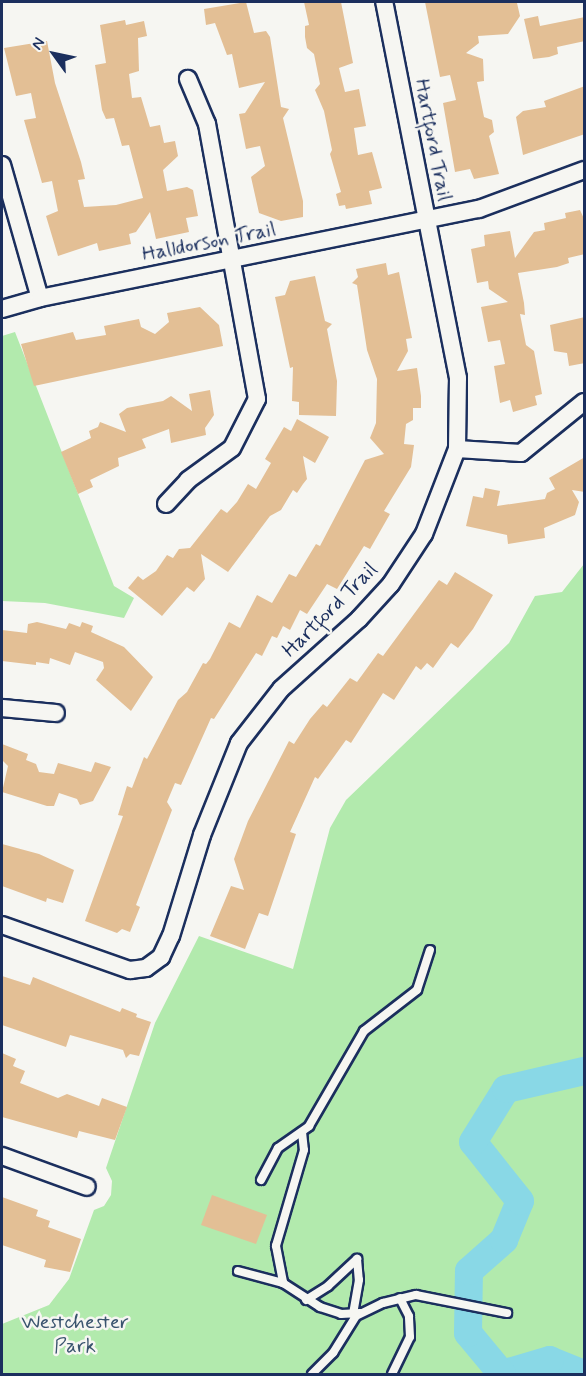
<!DOCTYPE html>
<html>
<head>
<meta charset="utf-8">
<style>
	body { margin:0 }
	#map { position:relative; width:586px; height:1376px; overflow:hidden; background:#f6f6f2; font-family:Mynerve,sans-serif }
	div>[style] { position:absolute }
	[style*='--x'] { left:calc(var(--x)*1px); top:calc(var(--y)*1px); width:calc(var(--w)*1px); rotate:calc(var(--a)*1deg) }
	.green>* { inset:0; background:#b2eaad }
	.river>* { height:28px; margin:-14px; padding:0 14px; transform-origin:14px; border-radius:14px; background:#89d8e6 }
	.building>* { inset:0; background:#e3bf95 }
	.roads { filter:drop-shadow(2px 0 #1b2f5e) drop-shadow(-2px 0 #1b2f5e) drop-shadow(0 2px #1b2f5e) drop-shadow(0 -2px #1b2f5e) }
	.lane>* { height:8px; margin:-4px; padding:0 4px; transform-origin:4px; border-radius:4px; background:#f6f6f2 }
	.street>* { height:16px; margin:-8px; padding:0 8px; transform-origin:8px; border-radius:8px; background:#f6f6f2 }
	span { translate:-50% -50%; white-space:nowrap; text-align:center; line-height:1.15; -webkit-text-stroke:5px #f6f6f2; paint-order:stroke }
	.street-label { font-size:21px; color:#1b2f5e }
	.park-label { font-size:21px; color:#39546e }
	.frame { position:absolute; inset:0; border:3px solid #1b2f5e; pointer-events:none }
	.north { position:absolute; left:24px; top:24px; width:60px; height:60px; -webkit-text-stroke:4px #f6f6f2; paint-order:stroke; rotate:303deg; font-size:16px; font-weight:700; line-height:24px; text-align:center; color:#1b2f5e }
	.north::after { content:''; display:block; margin:auto; width:21px; height:27px; background:#1b2f5e; clip-path:polygon(50% 0,100% 100%,50% 72%,0 100%) }
</style>
</head>
<body>
<div id="map">
	<div class="green">
		<i style="clip-path:polygon(15px 332px,114px 586px,134px 598px,124px 618px,45px 603px,2px 601px,2px 336px)"></i>
		<i style="clip-path:polygon(584px 564px,584px 1374px,2px 1374px,2px 1324px,49px 1305px,69px 1279px,94px 1210px,104px 1206px,111px 1195px,112px 1181px,106px 1168px,155px 1023px,199px 936px,293px 969px,330px 828px,346px 800px,509px 643px,535px 596px,562px 592px)"></i>
	</div>
	<div class="river">
		<i style="--x:584;--y:1374;--w:37;--a:-158"></i>
		<i style="--x:550;--y:1360;--w:50;--a:163.7"></i>
		<i style="--x:502;--y:1374;--w:53;--a:-129.7"></i>
		<i style="--x:468;--y:1333;--w:62;--a:-89.1"></i>
		<i style="--x:469;--y:1271;--w:47;--a:-41.5"></i>
		<i style="--x:504;--y:1240;--w:42;--a:-67.7"></i>
		<i style="--x:520;--y:1201;--w:75;--a:-128.5"></i>
		<i style="--x:473;--y:1142;--w:62;--a:-58.1"></i>
		<i style="--x:506;--y:1089;--w:80;--a:-13"></i>
	</div>
	<div class="building">
		<i style="clip-path:polygon(246px 2px,254px 33px,266px 31px,270px 37px,281px 107px,289px 109px,283px 118px,303px 201px,303px 217px,281px 221px,259px 213px,251px 177px,265px 166px,260px 146px,246px 149px,239px 114px,245px 113px,265px 82px,239px 88px,232px 54px,227px 55px,215px 23px,206px 25px,204px 9px)"></i>
		<i style="clip-path:polygon(304px 2px,341px 2px,353px 63px,339px 68px,345px 92px,359px 89px,366px 126px,354px 128px,358px 155px,372px 152px,382px 188px,369px 191px,372px 204px,346px 209px,345px 205px,339px 206px,336px 194px,341px 192px,330px 154px,332px 150px,324px 111px,315px 90px,320px 84px,314px 54px,307px 48px,305px 37px,305px 26px,309px 25px)"></i>
		<i style="clip-path:polygon(425px 2px,517px 3px,520px 16px,508px 34px,478px 36px,479px 43px,466px 53px,483px 59px,484px 81px,477px 82px,484px 117px,492px 120px,494px 132px,489px 136px,499px 174px,474px 179px,470px 169px,455px 172px,443px 103px,456px 100px,450px 75px,440px 77px)"></i>
		<i style="clip-path:polygon(538px 16px,540px 26px,585px 17px,585px 41px,557px 47px,558px 54px,549px 57px,533px 59px,524px 19px)"></i>
		<i style="clip-path:polygon(125px 20px,126px 25px,144px 21px,147px 36px,138px 38px,139px 71px,129px 74px,132px 98px,141px 97px,150px 127px,160px 125px,164px 143px,175px 141px,178px 156px,163px 170px,167px 191px,187px 187px,193px 190px,198px 216px,186px 218px,189px 232px,156px 239px,150px 212px,136px 232px,129px 234px,131px 244px,99px 251px,97px 243px,58px 256px,46px 216px,58px 211px,52px 181px,42px 183px,24px 120px,36px 118px,31px 93px,16px 96px,4px 48px,47px 41px,55px 83px,81px 162px,85px 179px,78px 180px,84px 207px,116px 205px,143px 198px,129px 145px,122px 146px,114px 118px,106px 119px,102px 110px,95px 65px,106px 63px,100px 25px)"></i>
		<i style="clip-path:polygon(585px 86px,585px 134px,523px 155px,516px 117px,523px 111px,546px 107px,544px 101px)"></i>
		<i style="clip-path:polygon(580px 210px,585px 221px,585px 254px,568px 258px,569px 263px,557px 267px,518px 273px,524px 303px,525px 315px,520px 314px,526px 345px,534px 351px,542px 394px,535px 396px,537px 405px,513px 412px,510px 400px,500px 403px,494px 366px,505px 364px,500px 340px,488px 342px,481px 307px,508px 302px,489px 289px,488px 281px,477px 283px,471px 249px,485px 246px,484px 235px,510px 231px,515px 258px,534px 232px,545px 230px,544px 223px,566px 218px,565px 213px)"></i>
		<i style="clip-path:polygon(386px 263px,388px 275px,399px 272px,412px 338px,406px 339px,408px 351px,397px 371px,417px 368px,421px 396px,421px 408px,413px 408px,413px 420px,406px 424px,404px 444px,414px 445px,411px 467px,384px 511px,390px 514px,370px 549px,364px 546px,337px 589px,327px 584px,307px 614px,300px 610px,290px 630px,283px 626px,277px 638px,272px 636px,262px 656px,256px 653px,214px 719px,211px 718px,181px 785px,175px 783px,167px 802px,172px 810px,136px 905px,140px 907px,130px 932px,122px 929px,117px 933px,85px 921px,123px 816px,118px 815px,127px 786px,132px 788px,144px 757px,147px 759px,178px 700px,187px 692px,203px 663px,206px 664px,210px 659px,229px 622px,240px 628px,257px 595px,272px 603px,289px 574px,296px 577px,316px 544px,320px 546px,365px 460px,384px 454px,370px 438px,376px 423px,377px 379px,367px 350px,357px 285px,352px 283px,358px 277px,356px 269px)"></i>
		<i style="clip-path:polygon(315px 276px,325px 321px,332px 324px,327px 329px,337px 381px,336px 416px,299px 415px,299px 402px,292px 401px,293px 367px,290px 368px,275px 297px,285px 295px,290px 281px)"></i>
		<i style="clip-path:polygon(200px 307px,219px 325px,223px 346px,34px 386px,21px 344px,73px 332px,76px 340px,106px 335px,104px 326px,139px 319px,141px 327px,155px 334px,169px 322px,167px 313px)"></i>
		<i style="clip-path:polygon(585px 317px,585px 363px,569px 366px,567px 353px,554px 351px,550px 325px)"></i>
		<i style="clip-path:polygon(210px 390px,214px 415px,205px 428px,206px 435px,171px 443px,169px 429px,142px 439px,146px 448px,118px 458px,119px 466px,90px 480px,93px 487px,78px 494px,61px 452px,91px 438px,89px 431px,98px 427px,100px 422px,126px 432px,119px 414px,127px 408px,163px 401px,171px 396px,192px 411px,189px 394px)"></i>
		<i style="clip-path:polygon(297px 419px,329px 437px,315px 463px,303px 456px,307px 479px,303px 484px,297px 493px,293px 490px,281px 510px,270px 516px,228px 572px,201px 554px,205px 579px,194px 592px,187px 587px,162px 616px,128px 588px,138px 576px,143px 580px,156px 571px,167px 555px,173px 558px,179px 549px,190px 548px,221px 509px,227px 513px,237px 502px,248px 484px,256px 489px,271px 463px,265px 459px,284px 427px,291px 431px)"></i>
		<i style="clip-path:polygon(585px 457px,585px 492px,572px 490px,579px 502px,575px 515px,544px 528px,545px 538px,508px 544px,507px 535px,466px 526px,473px 496px,483px 498px,485px 488px,500px 491px,497px 506px,545px 499px,547px 493px,555px 489px,549px 478px)"></i>
		<i style="clip-path:polygon(455px 572px,493px 595px,473px 629px,458px 648px,451px 643px,433px 668px,427px 663px,421px 670px,416px 666px,394px 700px,383px 693px,351px 743px,346px 740px,318px 779px,315px 777px,290px 832px,296px 834px,268px 916px,259px 913px,245px 949px,210px 936px,231px 886px,244px 890px,234px 859px,248px 821px,289px 741px,294px 744px,310px 719px,323px 704px,327px 707px,350px 678px,357px 682px,378px 653px,383px 656px,439px 580px,447px 585px)"></i>
		<i style="clip-path:polygon(37px 622px,66px 629px,69px 623px,80px 627px,82px 622px,93px 626px,91px 632px,124px 647px,153px 677px,131px 711px,96px 680px,104px 668px,103px 662px,75px 652px,70px 665px,50px 658px,49px 664px,36px 662px,36px 665px,2px 661px,2px 630px,27px 633px,28px 624px)"></i>
		<i style="clip-path:polygon(2px 744px,28px 754px,26px 760px,36px 764px,39px 772px,54px 774px,58px 763px,91px 772px,95px 762px,111px 767px,93px 801px,80px 805px,77px 799px,59px 793px,54px 806px,47px 806px,2px 792px,8px 766px,2px 760px)"></i>
		<i style="clip-path:polygon(2px 844px,39px 854px,74px 870px,63px 903px,47px 898px,46px 902px,2px 886px)"></i>
		<i style="clip-path:polygon(2px 976px,30px 985px,33px 977px,120px 1012px,122px 1008px,137px 1014px,136px 1017px,151px 1022px,139px 1056px,130px 1054px,126px 1058px,123px 1050px,70px 1035px,66px 1047px,2px 1025px)"></i>
		<i style="clip-path:polygon(2px 1053px,16px 1059px,13px 1066px,25px 1071px,20px 1083px,58px 1098px,67px 1094px,99px 1106px,102px 1098px,127px 1107px,115px 1140px,79px 1131px,77px 1138px,2px 1117px)"></i>
		<i style="clip-path:polygon(212px 1195px,267px 1215px,256px 1244px,201px 1225px)"></i>
		<i style="clip-path:polygon(2px 1197px,38px 1210px,36px 1216px,50px 1221px,48px 1227px,81px 1239px,70px 1272px,44px 1267px,46px 1260px,2px 1245px)"></i>
	</div>
	<div class="roads">
		<div class="lane">
			<i style="--x:302;--y:1132;--w:18;--a:84"></i>
			<i style="--x:304;--y:1150;--w:100;--a:106.3"></i>
			<i style="--x:276;--y:1246;--w:38;--a:79"></i>
			<i style="--x:283;--y:1283;--w:44;--a:33"></i>
			<i style="--x:320;--y:1307;--w:22;--a:18"></i>
			<i style="--x:341;--y:1314;--w:19;--a:-3"></i>
			<i style="--x:261;--y:1180;--w:36;--a:-62"></i>
			<i style="--x:278;--y:1148;--w:38;--a:-35"></i>
			<i style="--x:309;--y:1126;--w:110;--a:-59.9"></i>
			<i style="--x:364;--y:1031;--w:67;--a:-37.7"></i>
			<i style="--x:417;--y:990;--w:42;--a:-72"></i>
			<i style="--x:238;--y:1271;--w:47;--a:14.9"></i>
			<i style="--x:306;--y:1300;--w:26;--a:-32"></i>
			<i style="--x:328;--y:1286;--w:40;--a:-43"></i>
			<i style="--x:357;--y:1259;--w:21;--a:85"></i>
			<i style="--x:359;--y:1280;--w:35;--a:100"></i>
			<i style="--x:312;--y:1374;--w:30;--a:-45"></i>
			<i style="--x:333;--y:1353;--w:44;--a:-58.1"></i>
			<i style="--x:356;--y:1316;--w:30;--a:-26"></i>
			<i style="--x:383;--y:1303;--w:34;--a:-14"></i>
			<i style="--x:416;--y:1295;--w:93;--a:11.2"></i>
			<i style="--x:392;--y:1374;--w:41;--a:-64.1"></i>
			<i style="--x:410;--y:1337;--w:21;--a:-93"></i>
			<i style="--x:409;--y:1316;--w:20;--a:-117"></i>
		</div>
		<div class="street">
			<i style="--x:2;--y:165;--w:138;--a:74.1"></i>
			<i style="--x:2;--y:309;--w:40;--a:-16"></i>
			<i style="--x:40;--y:298;--w:448;--a:-11.5"></i>
			<i style="--x:479;--y:209;--w:112;--a:-20.4"></i>
			<i style="--x:457;--y:449;--w:64;--a:3.6"></i>
			<i style="--x:521;--y:453;--w:81;--a:-39"></i>
			<i style="--x:166;--y:504;--w:33;--a:-47"></i>
			<i style="--x:188;--y:480;--w:54;--a:-36"></i>
			<i style="--x:232;--y:448;--w:55;--a:-63"></i>
			<i style="--x:257;--y:399;--w:280;--a:-100.3"></i>
			<i style="--x:207;--y:124;--w:49;--a:-112.9"></i>
			<i style="--x:2;--y:708;--w:54;--a:5.3"></i>
			<i style="--x:2;--y:925;--w:136;--a:19.4"></i>
			<i style="--x:130;--y:970;--w:16;--a:-7"></i>
			<i style="--x:146;--y:968;--w:19;--a:-36"></i>
			<i style="--x:161;--y:957;--w:23;--a:-65"></i>
			<i style="--x:171;--y:936;--w:106;--a:-72.9"></i>
			<i style="--x:202;--y:835;--w:99;--a:-68.1"></i>
			<i style="--x:239;--y:743;--w:68;--a:-52.1"></i>
			<i style="--x:281;--y:689;--w:105;--a:-41.9"></i>
			<i style="--x:359;--y:619;--w:47;--a:-47.6"></i>
			<i style="--x:391;--y:584;--w:60;--a:-56.6"></i>
			<i style="--x:424;--y:534;--w:91;--a:-68.8"></i>
			<i style="--x:457;--y:449;--w:71;--a:-89.2"></i>
			<i style="--x:458;--y:378;--w:383;--a:-101.1"></i>
			<i style="--x:2;--y:1156;--w:90;--a:20"></i>
		</div>
	</div>
	<div class="street-label">
		<span style="left:433px;top:140px;rotate:79deg">Hartford Trail</span>
		<span style="left:209px;top:242px;rotate:-11deg">Halldorson Trail</span>
		<span style="left:330px;top:610px;rotate:-45deg">Hartford Trail</span>
	</div>
	<div class="park-label">
		<span style="left:75px;top:1334px">Westchester<br>Park</span>
	</div>
	<div class="frame"></div>
	<div class="north">N</div>
</div>
</body>
</html>
